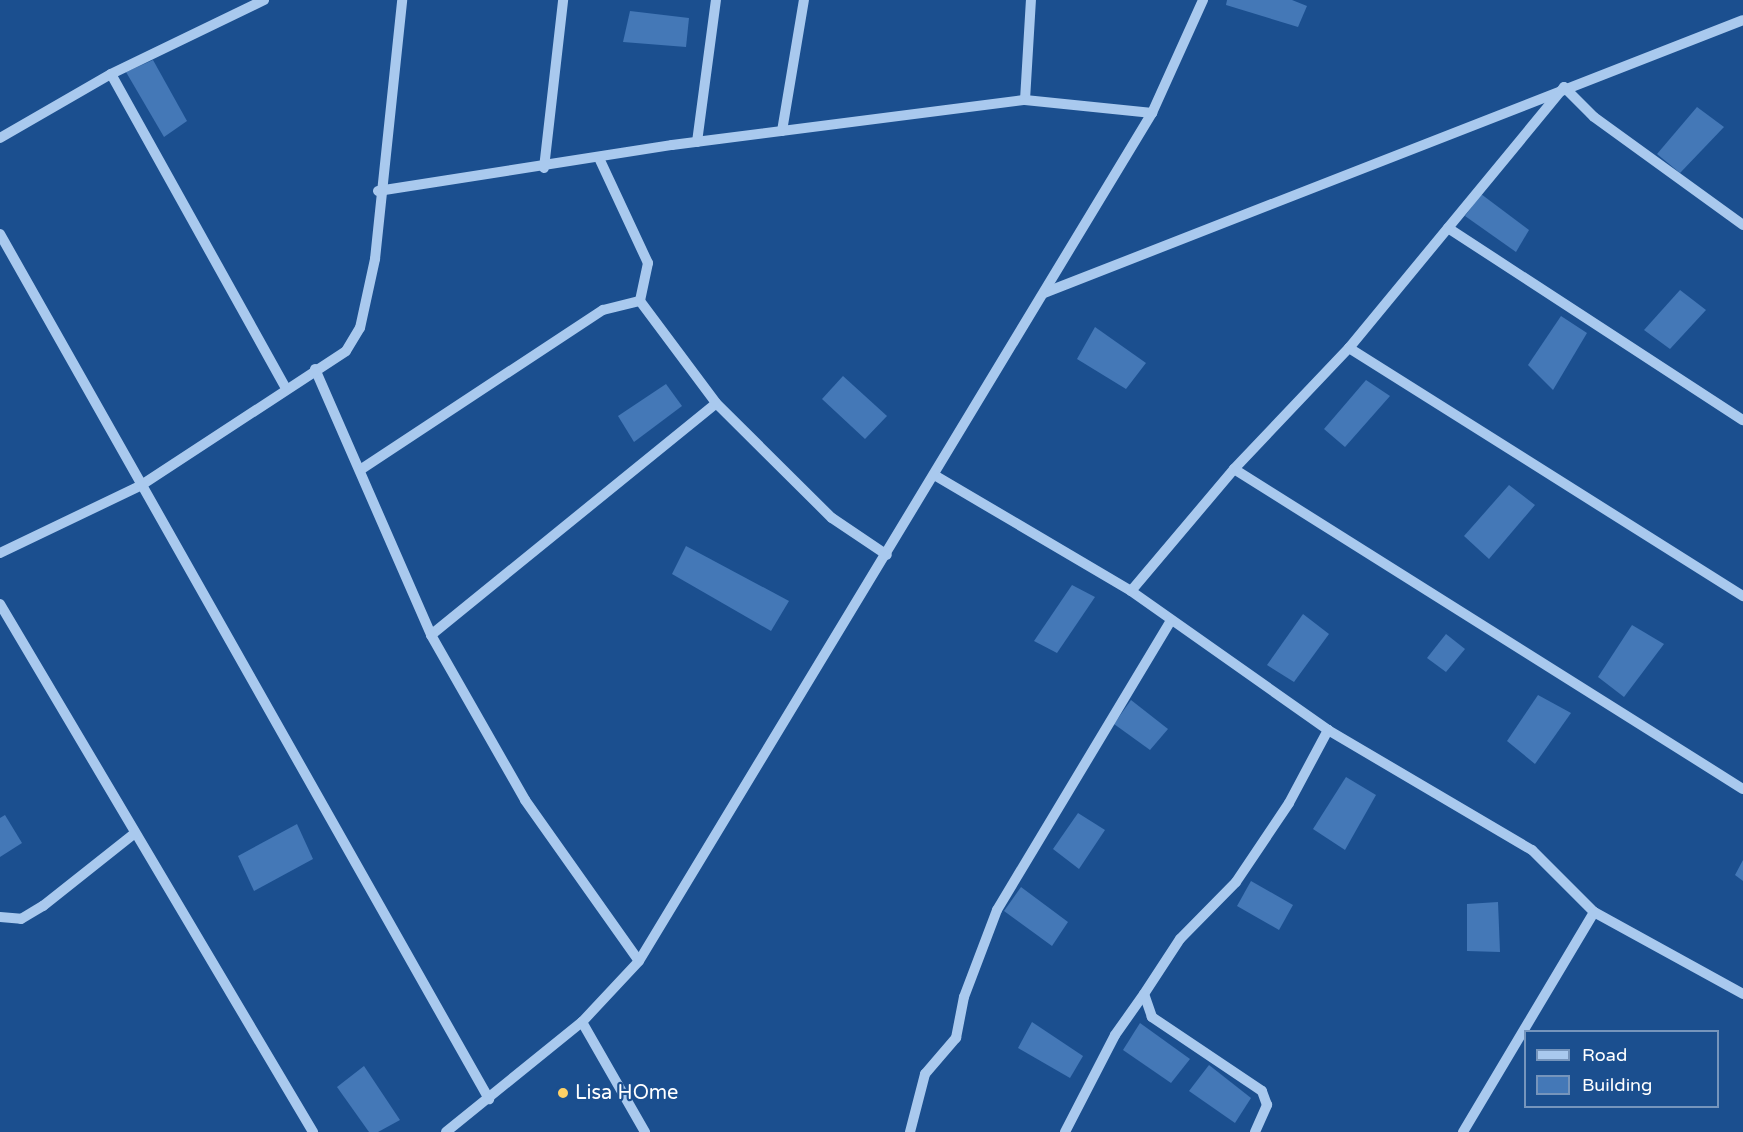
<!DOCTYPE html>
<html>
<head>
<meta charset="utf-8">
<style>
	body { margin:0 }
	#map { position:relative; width:1743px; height:1132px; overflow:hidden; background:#1b4f8f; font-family:"Varela Round",sans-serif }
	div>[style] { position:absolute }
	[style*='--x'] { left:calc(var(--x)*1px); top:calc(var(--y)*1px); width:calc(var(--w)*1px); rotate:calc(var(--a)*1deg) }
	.building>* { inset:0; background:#4478b7 }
	.minor>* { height:10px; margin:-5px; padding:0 5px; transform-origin:5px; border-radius:5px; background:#a9c9ee }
	.dots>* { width:16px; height:16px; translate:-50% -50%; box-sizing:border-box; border:3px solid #1b4f8f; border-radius:50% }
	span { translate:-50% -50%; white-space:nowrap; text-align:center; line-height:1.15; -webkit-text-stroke:4.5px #1b4f8f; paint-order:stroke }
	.poi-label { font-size:20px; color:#fff }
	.left { translate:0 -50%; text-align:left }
	.legend { position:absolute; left:1524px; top:1030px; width:195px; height:78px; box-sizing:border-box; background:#1b4f8f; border:2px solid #7695bc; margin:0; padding:8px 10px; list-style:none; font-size:18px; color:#fff }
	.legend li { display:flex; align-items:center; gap:12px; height:30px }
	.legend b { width:30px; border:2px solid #7695bc }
</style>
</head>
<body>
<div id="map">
	<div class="building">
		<i style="clip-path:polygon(1227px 0,1292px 0,1307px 6px,1298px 27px,1226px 5px)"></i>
		<i style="clip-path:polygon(630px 11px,689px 18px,686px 47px,623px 42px)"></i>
		<i style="clip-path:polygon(153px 60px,187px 121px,164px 137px,126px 72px)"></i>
		<i style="clip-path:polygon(1697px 107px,1724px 127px,1680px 173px,1657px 154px)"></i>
		<i style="clip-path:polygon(1481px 194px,1529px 230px,1516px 252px,1465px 216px)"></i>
		<i style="clip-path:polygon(1680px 290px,1706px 310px,1670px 349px,1644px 330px)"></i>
		<i style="clip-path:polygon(1561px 316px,1587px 333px,1553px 390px,1528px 365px)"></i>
		<i style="clip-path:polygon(1095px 327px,1146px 363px,1126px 389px,1077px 359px)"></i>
		<i style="clip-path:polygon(843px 376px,887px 416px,865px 439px,822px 399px)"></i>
		<i style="clip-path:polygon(1366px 380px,1390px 396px,1345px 447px,1324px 429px)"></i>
		<i style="clip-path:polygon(666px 384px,682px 406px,634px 442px,618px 416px)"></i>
		<i style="clip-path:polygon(1509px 485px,1535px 505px,1489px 559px,1464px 536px)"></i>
		<i style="clip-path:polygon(686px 546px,789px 601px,771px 631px,672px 574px)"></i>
		<i style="clip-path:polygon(1072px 585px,1095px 597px,1057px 653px,1034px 641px)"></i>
		<i style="clip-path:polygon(1303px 614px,1329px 634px,1294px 682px,1267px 665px)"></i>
		<i style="clip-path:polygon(1632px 625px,1664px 644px,1624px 697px,1598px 677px)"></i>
		<i style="clip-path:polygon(1446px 634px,1465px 649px,1446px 672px,1427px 658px)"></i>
		<i style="clip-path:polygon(1538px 695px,1571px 713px,1535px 764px,1507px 741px)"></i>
		<i style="clip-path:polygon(1131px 700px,1168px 729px,1150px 750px,1114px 724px)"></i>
		<i style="clip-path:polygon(1346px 777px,1376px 795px,1345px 850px,1313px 829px)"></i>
		<i style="clip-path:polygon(1078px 813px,1105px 830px,1079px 869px,1053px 849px)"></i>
		<i style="clip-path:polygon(5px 815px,22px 843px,0 857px,0 818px)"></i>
		<i style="clip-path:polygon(297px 824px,313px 859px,254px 891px,238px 856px)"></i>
		<i style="clip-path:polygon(1743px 860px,1743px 881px,1735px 875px)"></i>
		<i style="clip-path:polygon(1251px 881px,1293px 905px,1279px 930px,1237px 906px)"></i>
		<i style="clip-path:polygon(1021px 887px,1068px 922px,1052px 946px,1004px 911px)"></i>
		<i style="clip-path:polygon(1498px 902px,1500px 952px,1467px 951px,1467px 904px)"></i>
		<i style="clip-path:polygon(1032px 1022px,1083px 1056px,1070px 1078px,1018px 1048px)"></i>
		<i style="clip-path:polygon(1140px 1023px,1190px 1059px,1171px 1083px,1123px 1050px)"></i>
		<i style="clip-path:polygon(1209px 1065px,1251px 1098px,1235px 1123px,1189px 1091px)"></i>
		<i style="clip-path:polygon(364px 1066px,400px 1120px,378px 1132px,369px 1132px,337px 1087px)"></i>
	</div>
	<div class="minor">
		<i style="--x:111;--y:74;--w:360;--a:60.9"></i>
		<i style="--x:1025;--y:100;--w:100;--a:-86.6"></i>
		<i style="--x:782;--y:131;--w:133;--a:-80.5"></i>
		<i style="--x:0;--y:138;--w:128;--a:-30"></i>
		<i style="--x:111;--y:74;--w:170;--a:-25.8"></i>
		<i style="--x:697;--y:142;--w:143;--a:-82.4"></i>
		<i style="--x:599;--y:158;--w:116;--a:65"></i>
		<i style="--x:648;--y:263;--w:39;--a:102"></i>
		<i style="--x:544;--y:168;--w:169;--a:-83.5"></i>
		<i style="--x:378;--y:191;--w:298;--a:-8.9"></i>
		<i style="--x:672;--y:145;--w:356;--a:-7.3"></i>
		<i style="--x:1025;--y:100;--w:128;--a:5.8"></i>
		<i style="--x:1448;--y:228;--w:352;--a:33.1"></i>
		<i style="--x:0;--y:234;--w:994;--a:60.52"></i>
		<i style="--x:1044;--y:293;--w:750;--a:-21.33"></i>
		<i style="--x:640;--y:301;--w:127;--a:53.3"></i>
		<i style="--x:716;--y:403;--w:163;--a:44.8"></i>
		<i style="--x:832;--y:518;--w:66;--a:33.9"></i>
		<i style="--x:1349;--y:348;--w:466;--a:32.2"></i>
		<i style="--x:315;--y:369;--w:290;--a:66.4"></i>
		<i style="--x:431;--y:635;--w:190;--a:60.3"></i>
		<i style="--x:525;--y:800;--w:197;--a:54.7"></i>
		<i style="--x:1234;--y:469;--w:601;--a:32.16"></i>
		<i style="--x:360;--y:470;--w:291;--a:-33.4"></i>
		<i style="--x:603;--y:310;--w:38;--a:-14"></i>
		<i style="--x:936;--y:476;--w:226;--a:30.5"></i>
		<i style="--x:1131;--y:591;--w:241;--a:35.2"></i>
		<i style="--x:1328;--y:730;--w:237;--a:30.5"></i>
		<i style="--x:1532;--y:850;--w:88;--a:45"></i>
		<i style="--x:1594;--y:912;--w:170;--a:28.8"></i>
		<i style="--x:0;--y:553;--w:155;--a:-25.6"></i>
		<i style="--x:140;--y:486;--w:246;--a:-33.2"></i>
		<i style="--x:346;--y:351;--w:27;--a:-59"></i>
		<i style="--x:360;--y:328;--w:71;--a:-77.7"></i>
		<i style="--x:375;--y:259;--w:260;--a:-84"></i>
		<i style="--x:1131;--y:591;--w:160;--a:-49.8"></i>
		<i style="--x:1234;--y:469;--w:167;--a:-46.5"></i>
		<i style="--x:1349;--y:348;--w:338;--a:-50.5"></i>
		<i style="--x:1564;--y:87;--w:42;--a:45"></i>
		<i style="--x:1594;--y:117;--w:184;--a:35.9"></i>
		<i style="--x:0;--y:604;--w:614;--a:59.34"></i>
		<i style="--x:431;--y:635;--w:367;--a:-39.1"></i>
		<i style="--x:0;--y:917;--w:21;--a:5"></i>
		<i style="--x:21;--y:919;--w:26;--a:-31"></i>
		<i style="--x:43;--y:906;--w:116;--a:-38.4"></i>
		<i style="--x:582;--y:1022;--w:127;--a:60.2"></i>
		<i style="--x:446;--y:1132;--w:175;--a:-39"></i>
		<i style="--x:582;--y:1022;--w:83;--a:-46.9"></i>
		<i style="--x:639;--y:961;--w:991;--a:-58.83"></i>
		<i style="--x:1152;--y:113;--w:124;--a:-65.7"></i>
		<i style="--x:910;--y:1132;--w:60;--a:-75.5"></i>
		<i style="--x:925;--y:1074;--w:48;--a:-49.3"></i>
		<i style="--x:956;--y:1038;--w:42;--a:-79"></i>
		<i style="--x:964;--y:997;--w:93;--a:-69.2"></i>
		<i style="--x:997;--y:910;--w:338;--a:-59"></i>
		<i style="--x:1065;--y:1132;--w:109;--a:-62.7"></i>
		<i style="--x:1115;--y:1035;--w:50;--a:-54.7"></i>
		<i style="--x:1255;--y:1132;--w:30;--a:-66"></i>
		<i style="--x:1267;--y:1105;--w:15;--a:-110"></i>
		<i style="--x:1262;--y:1091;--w:133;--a:-146.1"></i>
		<i style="--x:1152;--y:1017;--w:24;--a:-109"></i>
		<i style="--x:1144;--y:994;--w:66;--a:-56.8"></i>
		<i style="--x:1180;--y:939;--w:80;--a:-45.5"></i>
		<i style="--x:1236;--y:882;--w:95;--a:-56.1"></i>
		<i style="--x:1289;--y:803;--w:83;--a:-61.9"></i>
		<i style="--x:1463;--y:1132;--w:256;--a:-59.2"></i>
	</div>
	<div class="dots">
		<i style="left:563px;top:1093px;background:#ffd166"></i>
	</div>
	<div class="poi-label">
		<span class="left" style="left:575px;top:1093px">Lisa HOme</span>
	</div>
	<ul class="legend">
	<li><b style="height:8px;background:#a9c9ee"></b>Road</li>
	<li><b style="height:16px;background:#4478b7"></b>Building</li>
	</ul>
</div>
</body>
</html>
